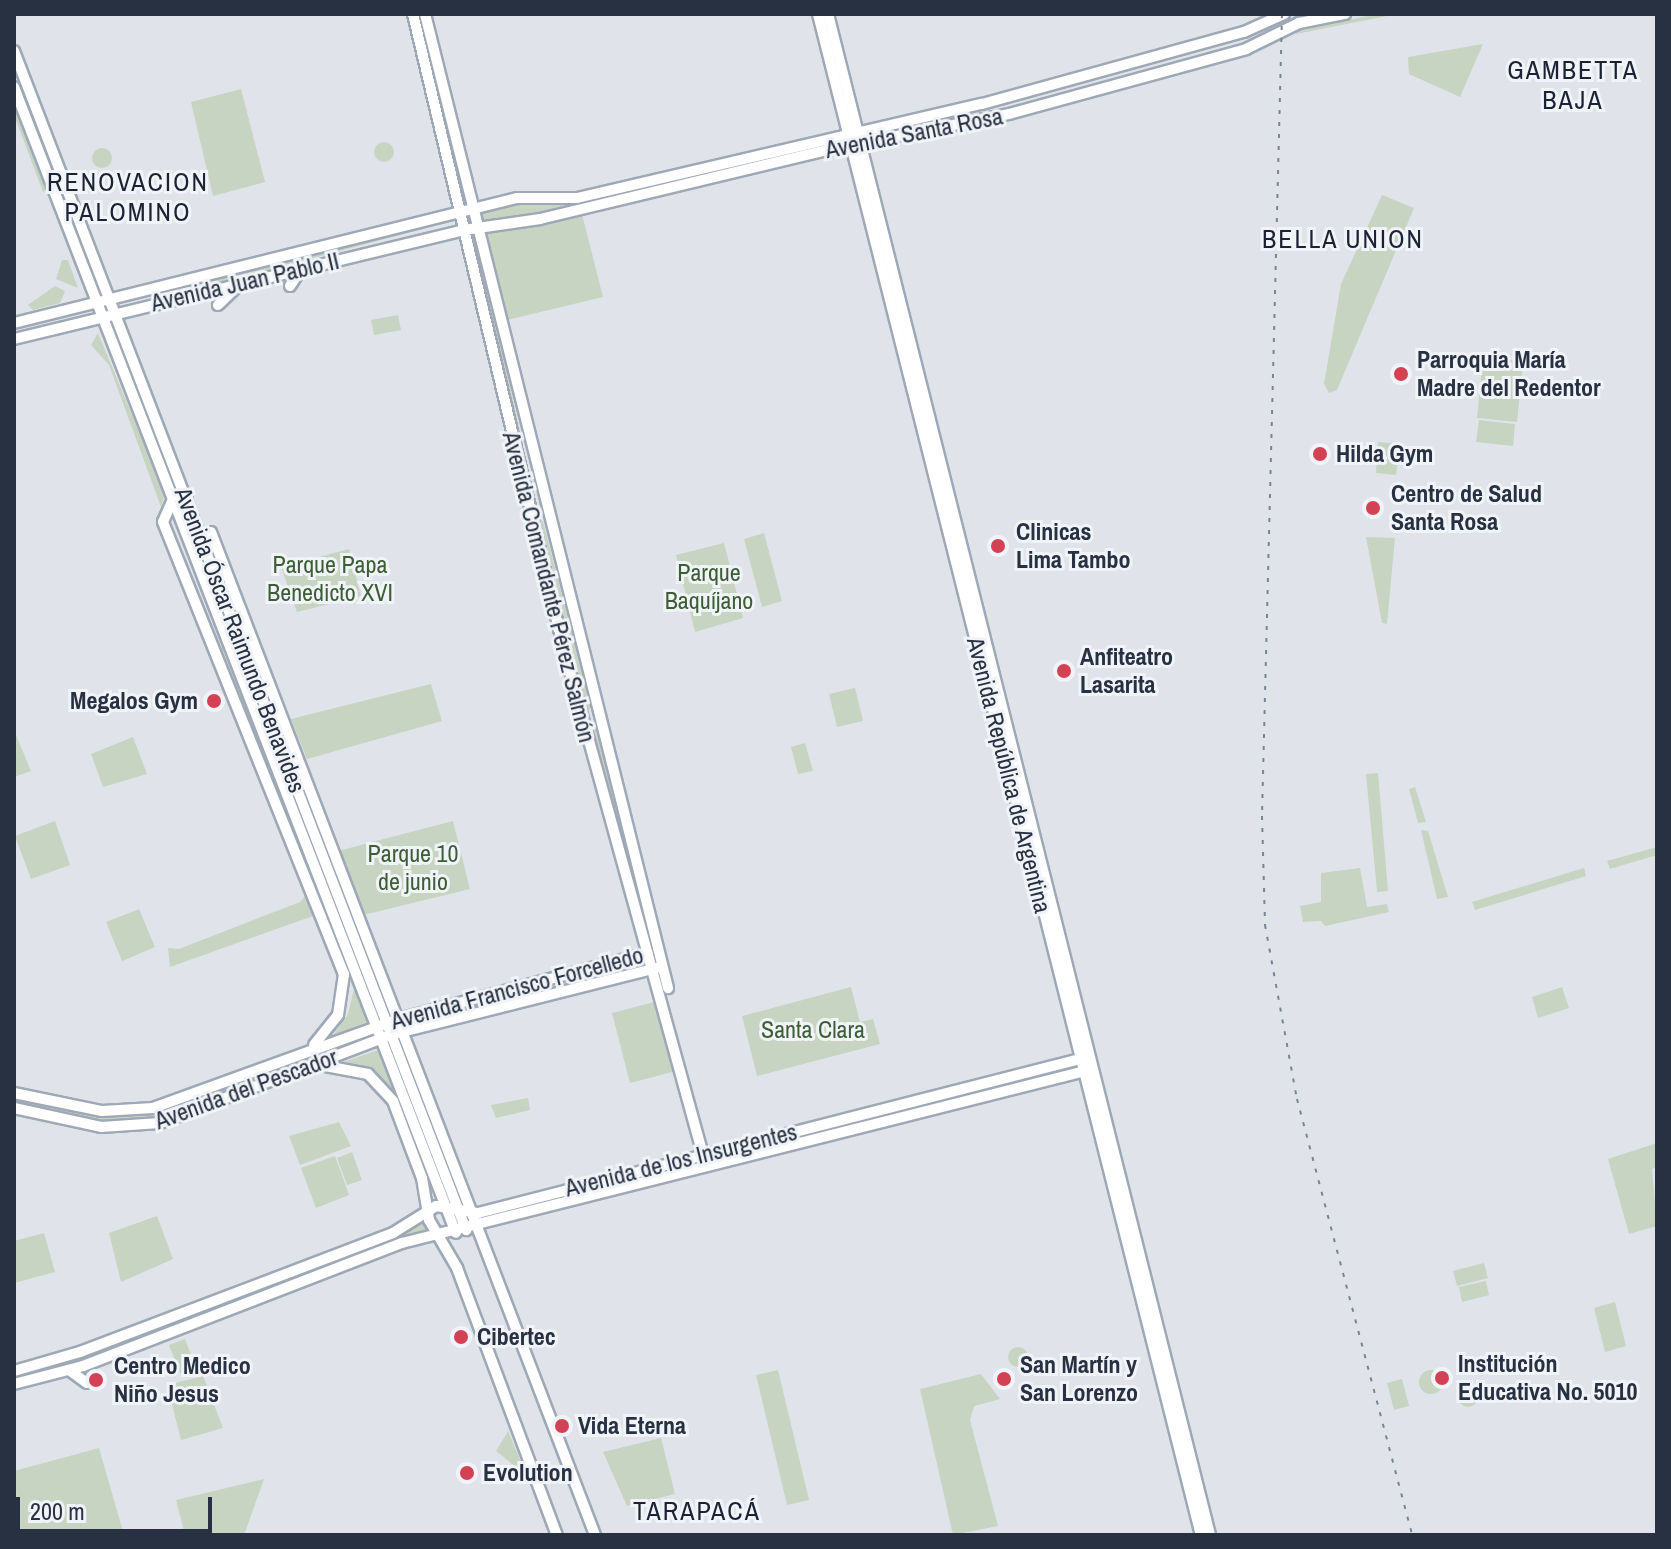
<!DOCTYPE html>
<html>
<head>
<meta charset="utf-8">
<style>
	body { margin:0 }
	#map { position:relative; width:1671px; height:1549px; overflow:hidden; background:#e0e4ea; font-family:"Archivo Narrow",sans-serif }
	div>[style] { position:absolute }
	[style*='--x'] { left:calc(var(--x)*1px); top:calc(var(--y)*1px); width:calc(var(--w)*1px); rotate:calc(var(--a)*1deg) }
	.green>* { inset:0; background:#c6d4c1 }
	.round { border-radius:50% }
	.roads { filter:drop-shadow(2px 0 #9fa8b6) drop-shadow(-2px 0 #9fa8b6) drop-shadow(0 2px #9fa8b6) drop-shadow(0 -2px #9fa8b6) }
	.major>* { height:10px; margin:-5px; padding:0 5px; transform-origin:5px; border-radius:5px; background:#fff }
	.rail>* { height:2px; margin-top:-1px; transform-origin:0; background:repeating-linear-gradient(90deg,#798394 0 4px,transparent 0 12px) }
	.dots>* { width:22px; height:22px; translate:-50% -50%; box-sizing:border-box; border:4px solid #f0f3f7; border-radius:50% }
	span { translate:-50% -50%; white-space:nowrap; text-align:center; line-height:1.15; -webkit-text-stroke:6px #f0f3f7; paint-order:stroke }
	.street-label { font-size:24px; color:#283142 }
	.poi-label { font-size:24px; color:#283142; font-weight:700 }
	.left { translate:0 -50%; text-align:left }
	.right { translate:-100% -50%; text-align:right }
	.park-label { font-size:24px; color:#3c5e35 }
	.neighbourhood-label { font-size:26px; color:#1a2233; letter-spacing:2px }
	.frame { position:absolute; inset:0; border:16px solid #283142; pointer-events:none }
	.scale { position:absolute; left:16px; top:1497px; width:196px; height:36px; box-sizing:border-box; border:4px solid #283142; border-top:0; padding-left:10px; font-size:24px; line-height:28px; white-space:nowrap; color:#283142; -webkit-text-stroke:6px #f0f3f7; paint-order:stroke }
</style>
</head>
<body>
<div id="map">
	<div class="green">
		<i style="clip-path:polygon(414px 14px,420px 14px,458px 188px)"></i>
		<i style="clip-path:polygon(1377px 14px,1397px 14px,1296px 34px,1296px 31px)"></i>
		<i style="clip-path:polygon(1483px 44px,1460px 97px,1409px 74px,1408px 57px)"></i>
		<i style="clip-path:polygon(241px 89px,265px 182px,213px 196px,191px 102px)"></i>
		<i style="clip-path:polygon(17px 108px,47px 189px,43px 192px,14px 115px)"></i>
		<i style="clip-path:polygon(842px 138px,844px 145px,560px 210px,480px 222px,479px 207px,520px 200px,559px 204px)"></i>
		<i class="round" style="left:374px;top:142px;width:20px;height:20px"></i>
		<i class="round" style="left:92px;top:148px;width:20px;height:20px"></i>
		<i style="clip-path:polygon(1382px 195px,1414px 208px,1337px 390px,1329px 393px,1324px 384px,1341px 284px)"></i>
		<i style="clip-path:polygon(455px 213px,457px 220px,181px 293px,178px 284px)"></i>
		<i style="clip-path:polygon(582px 214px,603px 297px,503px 321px,482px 234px)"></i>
		<i style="clip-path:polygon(62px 260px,68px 260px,78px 288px,56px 279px)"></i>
		<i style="clip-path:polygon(480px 278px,487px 282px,537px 508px,532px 509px)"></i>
		<i style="clip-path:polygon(55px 286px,65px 291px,60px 303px,33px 310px,28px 305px)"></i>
		<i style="clip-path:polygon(398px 315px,401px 330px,374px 335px,371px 320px)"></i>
		<i style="clip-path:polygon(116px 327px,178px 480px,173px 482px)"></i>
		<i style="clip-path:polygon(98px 333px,165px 494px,161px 507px,109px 365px,91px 345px)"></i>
		<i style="clip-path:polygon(1483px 357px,1523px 361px,1517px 422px,1477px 418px)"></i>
		<i style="clip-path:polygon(1479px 420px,1515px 424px,1513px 446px,1476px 442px)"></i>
		<i style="clip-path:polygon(1378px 442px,1399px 444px,1396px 475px,1376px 473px)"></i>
		<i style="clip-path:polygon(538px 520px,543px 521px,591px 707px,586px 714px)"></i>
		<i style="clip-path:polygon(764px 533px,782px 601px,762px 607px,744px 539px)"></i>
		<i style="clip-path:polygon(1366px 537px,1395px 538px,1387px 624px,1382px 623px)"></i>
		<i style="clip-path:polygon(724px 543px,743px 618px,695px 632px,676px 555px)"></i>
		<i style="clip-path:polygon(349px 549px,361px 596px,297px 612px,281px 567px)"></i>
		<i style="clip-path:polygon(431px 684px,442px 721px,307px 759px,291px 719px)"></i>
		<i style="clip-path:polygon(855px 688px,863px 721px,837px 727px,829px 694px)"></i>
		<i style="clip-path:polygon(590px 726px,597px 730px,626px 842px,622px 850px)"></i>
		<i style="clip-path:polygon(14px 730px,31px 771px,14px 777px)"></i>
		<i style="clip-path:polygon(133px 737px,147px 774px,103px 787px,91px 754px)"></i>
		<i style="clip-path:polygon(805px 743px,813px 771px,798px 774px,791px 747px)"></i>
		<i style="clip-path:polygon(1378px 773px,1388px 891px,1377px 892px,1366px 774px)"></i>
		<i style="clip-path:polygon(1415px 787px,1426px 822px,1418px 823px,1409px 789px)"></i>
		<i style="clip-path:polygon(55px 821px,70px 865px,31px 879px,15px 836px)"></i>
		<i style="clip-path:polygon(453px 821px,470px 889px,363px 915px,338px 851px)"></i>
		<i style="clip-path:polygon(1421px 830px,1428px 831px,1448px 897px,1437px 899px)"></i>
		<i style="clip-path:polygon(1657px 847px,1657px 855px,1610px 869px,1607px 861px)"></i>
		<i style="clip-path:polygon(1360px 868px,1367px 907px,1387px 904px,1389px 912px,1325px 926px,1321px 921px,1303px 922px,1300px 906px,1321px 902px,1321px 873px)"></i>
		<i style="clip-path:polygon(1584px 868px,1586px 876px,1475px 910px,1472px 902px)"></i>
		<i style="clip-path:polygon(306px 895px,313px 916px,170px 967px,168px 948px,179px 949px,300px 902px)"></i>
		<i style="clip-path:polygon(139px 909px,155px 947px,122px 961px,106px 922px)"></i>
		<i style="clip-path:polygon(633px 964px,639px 966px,535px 998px,530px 992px)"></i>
		<i style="clip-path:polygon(356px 981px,369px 1021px,332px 1037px,348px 1014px)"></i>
		<i style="clip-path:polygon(851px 987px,860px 1022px,873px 1019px,880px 1044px,757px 1076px,742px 1016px)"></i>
		<i style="clip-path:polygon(1562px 987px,1569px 1008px,1538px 1018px,1532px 997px)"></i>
		<i style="clip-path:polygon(514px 994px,518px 996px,408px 1028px,407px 1021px)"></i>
		<i style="clip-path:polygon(658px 1001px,676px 1071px,630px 1083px,612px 1013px)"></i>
		<i style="clip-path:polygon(369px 1035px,372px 1041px,250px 1088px,246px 1080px)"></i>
		<i style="clip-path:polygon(381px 1049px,398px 1089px,392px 1091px,371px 1070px,338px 1064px)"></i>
		<i style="clip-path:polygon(1059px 1068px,1059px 1073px,939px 1103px,938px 1100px)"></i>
		<i style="clip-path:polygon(528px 1098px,530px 1110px,496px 1118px,491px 1105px)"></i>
		<i style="clip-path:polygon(936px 1100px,937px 1105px,479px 1222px,477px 1216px)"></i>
		<i style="clip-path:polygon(180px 1106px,183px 1112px,166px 1118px,96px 1123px,55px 1114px,57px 1108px,132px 1117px)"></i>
		<i style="clip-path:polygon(339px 1122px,351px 1146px,300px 1165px,289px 1136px)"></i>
		<i style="clip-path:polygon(1657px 1143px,1657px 1167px,1652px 1169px,1657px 1226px,1629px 1234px,1608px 1159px)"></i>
		<i style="clip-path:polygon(352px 1152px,362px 1180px,347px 1185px,337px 1158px)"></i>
		<i style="clip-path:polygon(335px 1156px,349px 1195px,316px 1208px,301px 1168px)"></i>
		<i style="clip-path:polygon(157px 1216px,173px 1259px,121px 1282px,109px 1233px)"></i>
		<i style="clip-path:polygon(423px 1217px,429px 1237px,292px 1279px,316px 1264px)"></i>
		<i style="clip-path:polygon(44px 1233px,55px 1272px,14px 1283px,14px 1241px)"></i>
		<i style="clip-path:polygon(1484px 1263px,1488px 1278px,1457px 1286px,1453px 1271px)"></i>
		<i style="clip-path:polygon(278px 1279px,281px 1283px,257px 1295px,173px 1326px,171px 1321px)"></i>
		<i style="clip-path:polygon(1486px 1281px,1489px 1295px,1462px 1302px,1459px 1287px)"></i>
		<i style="clip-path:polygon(1615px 1302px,1626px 1346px,1605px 1352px,1594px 1308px)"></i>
		<i style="clip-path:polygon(153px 1326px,155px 1333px,84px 1361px,83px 1355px)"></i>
		<i style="clip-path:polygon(185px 1339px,196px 1367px,180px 1373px,169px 1345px)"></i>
		<i class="round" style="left:1008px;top:1347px;width:20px;height:20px"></i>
		<i class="round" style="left:1419px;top:1370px;width:24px;height:24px"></i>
		<i style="clip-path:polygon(778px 1370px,809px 1500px,787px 1505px,756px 1375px)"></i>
		<i style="clip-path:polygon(981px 1374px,1000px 1399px,974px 1406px,970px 1420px,998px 1526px,953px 1535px,920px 1389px)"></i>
		<i style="clip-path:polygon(203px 1376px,223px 1428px,181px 1440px,167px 1385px)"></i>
		<i style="clip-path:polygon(1402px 1379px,1409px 1406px,1394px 1410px,1387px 1383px)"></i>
		<i class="round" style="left:1458px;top:1387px;width:20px;height:20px"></i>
		<i style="clip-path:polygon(508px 1431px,527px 1476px,496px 1451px)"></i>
		<i style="clip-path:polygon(661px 1438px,675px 1494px,627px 1506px,603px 1452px)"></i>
		<i style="clip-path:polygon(99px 1448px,124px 1535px,20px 1535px,14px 1471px)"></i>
		<i style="clip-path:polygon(264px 1479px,244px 1535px,185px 1535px,176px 1500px)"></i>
	</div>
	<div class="roads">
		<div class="major">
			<i style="--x:413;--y:14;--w:650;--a:76.65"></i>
			<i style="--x:563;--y:646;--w:528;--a:74.62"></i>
			<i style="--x:425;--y:14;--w:1004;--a:75.99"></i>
			<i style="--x:818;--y:14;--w:1568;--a:75.87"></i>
			<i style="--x:828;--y:14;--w:1568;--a:75.9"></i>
			<i style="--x:14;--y:51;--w:1263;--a:69.02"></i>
			<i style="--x:14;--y:87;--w:1228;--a:68.91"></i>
			<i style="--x:290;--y:286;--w:20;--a:-57"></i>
			<i style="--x:218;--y:305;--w:30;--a:-44"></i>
			<i style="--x:14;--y:323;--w:518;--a:-13.96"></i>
			<i style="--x:517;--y:198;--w:60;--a:0"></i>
			<i style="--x:577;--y:198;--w:416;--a:-13.1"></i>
			<i style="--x:982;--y:104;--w:272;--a:-15.4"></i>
			<i style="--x:1244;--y:32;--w:44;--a:-24.2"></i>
			<i style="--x:14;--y:339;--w:463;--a:-13.6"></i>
			<i style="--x:464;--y:230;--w:77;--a:-8.2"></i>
			<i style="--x:540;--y:219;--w:299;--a:-13.5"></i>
			<i style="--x:831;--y:149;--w:181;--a:-11.1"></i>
			<i style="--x:1009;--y:114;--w:246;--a:-15.3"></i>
			<i style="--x:1246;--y:49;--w:59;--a:-26.1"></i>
			<i style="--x:1299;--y:23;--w:47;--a:-11.1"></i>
			<i style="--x:187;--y:499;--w:13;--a:-171"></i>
			<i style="--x:174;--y:497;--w:27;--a:114"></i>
			<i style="--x:163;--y:522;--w:487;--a:68.2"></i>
			<i style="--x:344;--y:974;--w:41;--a:98.3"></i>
			<i style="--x:338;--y:1015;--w:38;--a:129"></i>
			<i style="--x:211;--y:532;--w:1074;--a:69.05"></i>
			<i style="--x:320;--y:1065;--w:49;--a:10.6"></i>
			<i style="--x:368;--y:1074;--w:37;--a:47"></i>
			<i style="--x:393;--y:1101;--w:82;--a:69.4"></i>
			<i style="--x:422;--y:1178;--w:43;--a:80.5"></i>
			<i style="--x:429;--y:1220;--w:56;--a:59.7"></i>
			<i style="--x:457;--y:1268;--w:285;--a:69.5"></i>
			<i style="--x:14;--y:1093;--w:90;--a:11.6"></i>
			<i style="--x:102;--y:1111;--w:51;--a:-3.4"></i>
			<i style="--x:153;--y:1108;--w:265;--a:-19.9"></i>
			<i style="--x:402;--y:1018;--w:254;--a:-14.8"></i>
			<i style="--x:14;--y:1108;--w:89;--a:12.3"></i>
			<i style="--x:101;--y:1127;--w:59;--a:-3.9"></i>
			<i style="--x:160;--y:1123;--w:246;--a:-20.9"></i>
			<i style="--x:390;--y:1035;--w:275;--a:-14.1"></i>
			<i style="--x:69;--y:1370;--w:22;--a:36"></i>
			<i style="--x:14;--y:1371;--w:69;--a:-16.1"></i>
			<i style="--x:80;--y:1352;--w:335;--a:-20.8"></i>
			<i style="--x:393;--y:1233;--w:51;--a:-32.1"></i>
			<i style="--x:436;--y:1206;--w:43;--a:9.5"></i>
			<i style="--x:478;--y:1213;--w:626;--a:-14.35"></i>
			<i style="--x:14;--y:1384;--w:71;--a:-14.6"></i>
			<i style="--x:83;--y:1366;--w:342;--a:-21.1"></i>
			<i style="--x:402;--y:1243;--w:708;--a:-14.13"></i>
		</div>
	</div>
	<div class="rail">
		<i style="--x:1282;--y:14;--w:802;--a:91.43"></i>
		<i style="--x:1262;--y:816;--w:109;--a:88.4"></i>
		<i style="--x:1265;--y:925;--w:177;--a:79.6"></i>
		<i style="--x:1297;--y:1099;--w:451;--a:75.2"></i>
	</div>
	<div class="dots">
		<i style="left:1401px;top:374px;background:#d34155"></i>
		<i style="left:1320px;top:454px;background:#d34155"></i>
		<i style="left:1373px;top:508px;background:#d34155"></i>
		<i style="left:998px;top:546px;background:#d34155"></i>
		<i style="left:1064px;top:671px;background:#d34155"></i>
		<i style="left:214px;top:701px;background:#d34155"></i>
		<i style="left:461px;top:1337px;background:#d34155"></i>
		<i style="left:1442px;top:1378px;background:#d34155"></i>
		<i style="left:1004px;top:1379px;background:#d34155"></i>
		<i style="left:96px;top:1380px;background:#d34155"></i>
		<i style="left:562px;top:1426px;background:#d34155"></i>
		<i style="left:467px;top:1473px;background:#d34155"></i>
	</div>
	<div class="street-label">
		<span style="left:914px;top:133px;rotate:-11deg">Avenida Santa Rosa</span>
		<span style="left:245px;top:282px;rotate:-13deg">Avenida Juan Pablo II</span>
		<span style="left:549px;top:587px;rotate:76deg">Avenida Comandante Pérez Salmón</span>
		<span style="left:240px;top:640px;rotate:69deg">Avenida Óscar Raimundo Benavides</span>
		<span style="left:1009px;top:775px;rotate:76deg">Avenida República de Argentina</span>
		<span style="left:517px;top:988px;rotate:-15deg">Avenida Francisco Forcelledo</span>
		<span style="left:246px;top:1089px;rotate:-20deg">Avenida del Pescador</span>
		<span style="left:681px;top:1160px;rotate:-14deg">Avenida de los Insurgentes</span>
	</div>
	<div class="poi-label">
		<span class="left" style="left:1417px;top:374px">Parroquia María<br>Madre del Redentor</span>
		<span class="left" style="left:1336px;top:454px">Hilda Gym</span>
		<span class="left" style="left:1391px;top:508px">Centro de Salud<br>Santa Rosa</span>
		<span class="left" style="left:1016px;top:546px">Clinicas<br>Lima Tambo</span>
		<span class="left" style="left:1080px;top:671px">Anfiteatro<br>Lasarita</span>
		<span class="right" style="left:198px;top:701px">Megalos Gym</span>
		<span class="left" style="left:477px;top:1337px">Cibertec</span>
		<span class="left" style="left:1458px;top:1378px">Institución<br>Educativa No. 5010</span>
		<span class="left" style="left:1020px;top:1379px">San Martín y<br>San Lorenzo</span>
		<span class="left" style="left:114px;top:1380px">Centro Medico<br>Niño Jesus</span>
		<span class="left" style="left:578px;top:1426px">Vida Eterna</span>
		<span class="left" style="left:483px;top:1473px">Evolution</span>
	</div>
	<div class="park-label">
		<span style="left:330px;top:579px">Parque Papa<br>Benedicto XVI</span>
		<span style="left:709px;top:587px">Parque<br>Baquíjano</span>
		<span style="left:413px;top:868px">Parque 10<br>de junio</span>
		<span style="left:813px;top:1030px">Santa Clara</span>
	</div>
	<div class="neighbourhood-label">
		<span style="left:1573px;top:85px">GAMBETTA<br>BAJA</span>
		<span style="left:128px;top:197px">RENOVACION<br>PALOMINO</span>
		<span style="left:1343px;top:239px">BELLA UNION</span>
		<span style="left:697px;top:1511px">TARAPACÁ</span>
	</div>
	<div class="frame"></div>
	<div class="scale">200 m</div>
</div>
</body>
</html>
